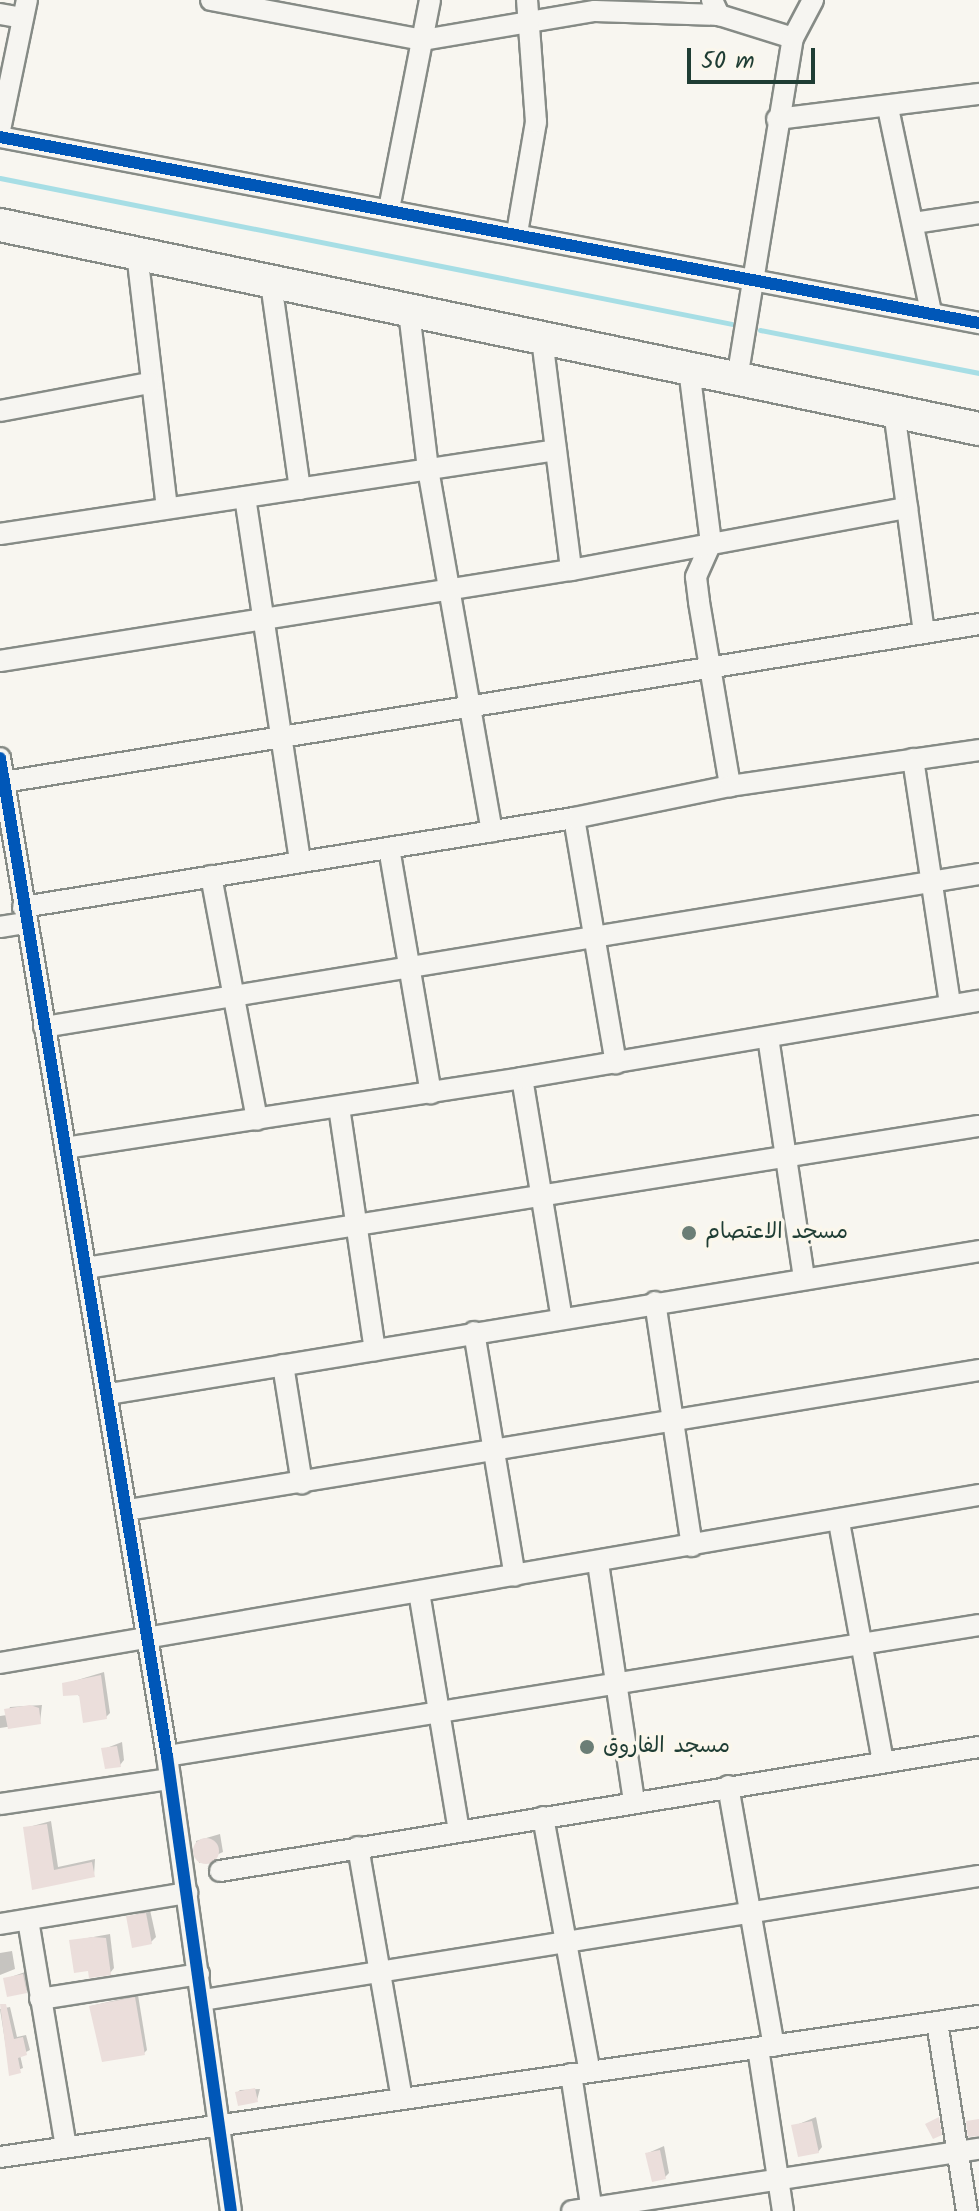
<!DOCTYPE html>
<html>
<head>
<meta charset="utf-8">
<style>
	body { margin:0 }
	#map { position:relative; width:979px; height:2211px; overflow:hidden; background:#f8f6f0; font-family:Kalam,"Playpen Sans Arabic",sans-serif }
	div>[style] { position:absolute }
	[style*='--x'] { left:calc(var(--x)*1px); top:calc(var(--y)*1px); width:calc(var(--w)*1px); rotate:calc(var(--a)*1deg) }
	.shadow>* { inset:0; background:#0003 }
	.stream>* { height:5px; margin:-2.5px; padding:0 2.5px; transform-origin:2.5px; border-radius:2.5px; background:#a7dee5 }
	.building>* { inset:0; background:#ebdedb }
	.round { border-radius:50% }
	.roads { filter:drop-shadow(2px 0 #868b86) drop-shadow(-2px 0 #868b86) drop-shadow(0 2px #868b86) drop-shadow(0 -2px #868b86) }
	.street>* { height:20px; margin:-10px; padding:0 10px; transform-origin:10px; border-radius:10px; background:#f6f5f1 }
	.primary>* { height:32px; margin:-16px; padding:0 16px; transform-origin:16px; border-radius:16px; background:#f6f5f1 }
	.cycleway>* { height:12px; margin:-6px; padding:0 6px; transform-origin:6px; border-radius:6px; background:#0057b8 }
	.dots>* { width:22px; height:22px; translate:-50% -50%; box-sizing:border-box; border:4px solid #fbf7ec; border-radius:50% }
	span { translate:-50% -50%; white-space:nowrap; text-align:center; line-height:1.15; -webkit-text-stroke:7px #fbf7ec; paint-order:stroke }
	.poi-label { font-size:22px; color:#1f3d34 }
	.left { translate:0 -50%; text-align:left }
	.scale { position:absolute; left:687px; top:48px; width:128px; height:36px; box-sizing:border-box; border:4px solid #1f3d34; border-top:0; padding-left:10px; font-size:24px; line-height:28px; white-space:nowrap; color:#1f3d34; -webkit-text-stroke:6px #fbf7ec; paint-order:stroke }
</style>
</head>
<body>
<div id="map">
	<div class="shadow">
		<i style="clip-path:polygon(104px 1672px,110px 1713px,106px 1717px,64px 1684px)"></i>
		<i style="clip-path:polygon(42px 1705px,40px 1722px,0 1728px,0 1716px,7px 1715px,10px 1707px)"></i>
		<i style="clip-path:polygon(122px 1742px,124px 1760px,120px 1765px,104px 1749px)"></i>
		<i style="clip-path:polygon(51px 1821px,58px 1867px,95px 1859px,94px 1875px,34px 1887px,25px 1828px)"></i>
		<i style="clip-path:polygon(220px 1834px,223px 1852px,199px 1863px,196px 1841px)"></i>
		<i style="clip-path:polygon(150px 1910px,156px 1937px,151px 1942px,128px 1917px)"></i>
		<i style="clip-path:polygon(110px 1934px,114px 1968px,110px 1973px,71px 1941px)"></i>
		<i style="clip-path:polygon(12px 1951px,15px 1969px,0 1975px,0 1953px)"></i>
		<i style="clip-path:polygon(28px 1971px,30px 1986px,26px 1991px,5px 1979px)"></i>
		<i style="clip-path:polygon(138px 1995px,147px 2050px,144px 2053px,91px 2006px)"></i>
		<i style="clip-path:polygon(10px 2007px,17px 2037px,26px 2035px,30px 2050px,20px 2055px,23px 2068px,10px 2073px,0 2009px)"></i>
		<i style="clip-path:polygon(260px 2089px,257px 2100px,237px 2093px,240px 2090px)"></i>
		<i style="clip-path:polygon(816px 2117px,822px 2147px,818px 2152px,794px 2126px)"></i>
		<i style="clip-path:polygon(664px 2146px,669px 2173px,665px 2177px,648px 2153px)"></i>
	</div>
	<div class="stream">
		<i style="--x:0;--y:178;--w:746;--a:11.28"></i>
		<i style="--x:760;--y:330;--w:223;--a:11.1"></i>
	</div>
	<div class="building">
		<i style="clip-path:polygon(101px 1675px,107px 1719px,83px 1723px,79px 1695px,63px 1696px,62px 1683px)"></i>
		<i style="clip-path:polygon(30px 1705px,39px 1708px,41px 1724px,8px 1729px,4px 1709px)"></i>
		<i style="clip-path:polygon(117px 1746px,121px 1767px,105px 1769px,101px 1748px)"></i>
		<i style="clip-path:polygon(47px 1824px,54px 1870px,92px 1862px,95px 1877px,32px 1890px,23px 1827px)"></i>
		<i class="round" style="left:193px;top:1838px;width:26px;height:26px"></i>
		<i style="clip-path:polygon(146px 1913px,152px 1944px,132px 1948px,126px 1916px)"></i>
		<i style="clip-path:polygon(93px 1937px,106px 1938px,111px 1975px,89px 1978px,88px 1971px,74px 1973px,69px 1940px)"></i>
		<i style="clip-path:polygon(23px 1974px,27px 1993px,7px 1997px,3px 1978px)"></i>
		<i style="clip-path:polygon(135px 1997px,145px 2055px,102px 2062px,89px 2006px)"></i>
		<i style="clip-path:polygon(0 2004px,6px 2004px,14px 2039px,23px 2037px,27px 2055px,18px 2058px,21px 2073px,9px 2076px)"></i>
		<i style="clip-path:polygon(255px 2088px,258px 2102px,238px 2106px,235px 2092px)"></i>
		<i style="clip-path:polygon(939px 2117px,942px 2135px,933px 2139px,925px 2124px)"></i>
		<i style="clip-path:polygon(979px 2119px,979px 2136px,968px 2137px,966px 2121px)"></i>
		<i style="clip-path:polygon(812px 2121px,819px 2153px,798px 2157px,791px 2125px)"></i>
		<i style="clip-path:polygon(660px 2150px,666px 2179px,652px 2182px,645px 2153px)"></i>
	</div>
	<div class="roads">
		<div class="street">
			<i style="--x:211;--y:0;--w:216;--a:10.7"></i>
			<i style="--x:423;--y:40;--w:174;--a:-9.6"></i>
			<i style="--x:595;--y:11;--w:124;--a:1.8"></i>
			<i style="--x:712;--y:0;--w:17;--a:65"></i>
			<i style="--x:719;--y:15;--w:77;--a:17.3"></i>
			<i style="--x:0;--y:14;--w:23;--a:10"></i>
			<i style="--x:888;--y:108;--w:208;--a:78.1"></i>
			<i style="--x:777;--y:119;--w:204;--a:-7.1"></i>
			<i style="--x:0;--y:130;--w:133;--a:-78.3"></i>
			<i style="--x:0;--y:137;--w:997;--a:10.76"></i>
			<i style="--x:389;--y:209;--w:213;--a:-78.9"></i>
			<i style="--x:914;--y:223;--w:66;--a:-8.7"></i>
			<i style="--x:517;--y:233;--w:113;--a:-80.3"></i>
			<i style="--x:536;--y:122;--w:122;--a:-94.2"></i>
			<i style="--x:137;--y:253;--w:257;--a:83.3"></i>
			<i style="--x:271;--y:283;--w:208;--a:82"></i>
			<i style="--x:409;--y:312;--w:158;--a:83.1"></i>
			<i style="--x:428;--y:469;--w:368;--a:80"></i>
			<i style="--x:542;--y:339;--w:233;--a:82.8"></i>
			<i style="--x:689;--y:369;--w:175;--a:82.8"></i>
			<i style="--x:711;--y:543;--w:37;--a:114"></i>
			<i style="--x:696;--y:577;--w:25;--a:83"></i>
			<i style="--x:699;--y:602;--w:187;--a:80.4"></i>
			<i style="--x:737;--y:379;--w:346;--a:-80.7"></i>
			<i style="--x:793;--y:38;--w:43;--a:-62.2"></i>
			<i style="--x:0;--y:411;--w:152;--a:-10.6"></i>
			<i style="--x:894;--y:411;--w:223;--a:82.3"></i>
			<i style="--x:245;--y:497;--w:369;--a:81.4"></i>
			<i style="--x:0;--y:534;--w:562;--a:-8.59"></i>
			<i style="--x:0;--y:661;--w:578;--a:-9.06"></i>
			<i style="--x:571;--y:570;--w:342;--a:-10.5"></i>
			<i style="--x:0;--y:758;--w:1012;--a:80.5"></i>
			<i style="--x:167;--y:1756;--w:459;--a:82"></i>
			<i style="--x:913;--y:759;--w:249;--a:81.4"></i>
			<i style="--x:4;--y:782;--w:988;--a:-9.2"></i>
			<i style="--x:574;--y:818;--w:249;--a:80.3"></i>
			<i style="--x:389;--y:848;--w:249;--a:80.3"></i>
			<i style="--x:211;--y:876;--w:248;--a:79.3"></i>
			<i style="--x:23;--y:907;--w:558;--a:-9.18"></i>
			<i style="--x:574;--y:818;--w:159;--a:-11.6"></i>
			<i style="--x:730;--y:786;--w:252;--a:-8.2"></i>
			<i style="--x:0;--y:927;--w:26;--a:-9"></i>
			<i style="--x:44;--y:1027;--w:947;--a:-9.29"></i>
			<i style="--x:768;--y:1037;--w:244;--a:81.5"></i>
			<i style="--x:522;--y:1078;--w:244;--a:80.6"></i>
			<i style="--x:339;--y:1107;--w:246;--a:81.6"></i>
			<i style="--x:65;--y:1148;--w:462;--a:-8.7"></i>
			<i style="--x:522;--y:1078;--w:463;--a:-9.6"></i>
			<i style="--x:86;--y:1268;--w:904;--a:-9.04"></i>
			<i style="--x:655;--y:1302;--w:247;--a:81.4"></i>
			<i style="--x:474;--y:1332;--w:247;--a:80.5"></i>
			<i style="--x:283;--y:1365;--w:120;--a:80.9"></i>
			<i style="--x:109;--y:1394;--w:882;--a:-9.33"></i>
			<i style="--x:128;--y:1510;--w:862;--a:-9.34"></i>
			<i style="--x:839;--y:1522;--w:243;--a:79.6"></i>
			<i style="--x:598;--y:1563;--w:242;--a:81.4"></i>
			<i style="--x:419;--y:1592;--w:241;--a:80.5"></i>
			<i style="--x:0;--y:1663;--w:993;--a:-9.74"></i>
			<i style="--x:167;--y:1756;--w:822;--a:-9.16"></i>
			<i style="--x:728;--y:1786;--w:264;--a:80"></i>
			<i style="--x:0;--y:1804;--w:172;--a:-8.4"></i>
			<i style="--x:543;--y:1817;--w:259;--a:79.6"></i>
			<i style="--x:358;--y:1847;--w:255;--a:80.1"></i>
			<i style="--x:220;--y:1871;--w:769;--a:-9.28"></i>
			<i style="--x:28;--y:1920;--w:230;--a:80.5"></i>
			<i style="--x:0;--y:1924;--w:190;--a:-9.4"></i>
			<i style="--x:40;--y:1999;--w:161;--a:-8.9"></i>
			<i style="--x:203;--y:2000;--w:786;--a:-9.08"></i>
			<i style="--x:937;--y:2022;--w:191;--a:81"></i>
			<i style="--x:758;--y:2048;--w:165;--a:81.3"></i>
			<i style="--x:571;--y:2074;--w:139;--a:81.3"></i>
			<i style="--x:0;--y:2157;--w:989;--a:-8.2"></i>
			<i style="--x:572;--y:2211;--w:412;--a:-8.7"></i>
		</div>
		<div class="primary">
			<i style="--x:0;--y:225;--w:1000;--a:11.77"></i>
		</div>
	</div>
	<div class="cycleway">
		<i style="--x:0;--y:137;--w:997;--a:10.76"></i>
		<i style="--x:0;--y:758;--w:1012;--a:80.5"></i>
		<i style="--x:167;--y:1756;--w:459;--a:82"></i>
	</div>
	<div class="dots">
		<i style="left:689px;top:1233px;background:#6b7e76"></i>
		<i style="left:587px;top:1747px;background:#6b7e76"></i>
	</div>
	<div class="poi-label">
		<span class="left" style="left:705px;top:1233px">مسجد الاعتصام</span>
		<span class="left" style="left:603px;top:1747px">مسجد الفاروق</span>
	</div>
	<div class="scale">50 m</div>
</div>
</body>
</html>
